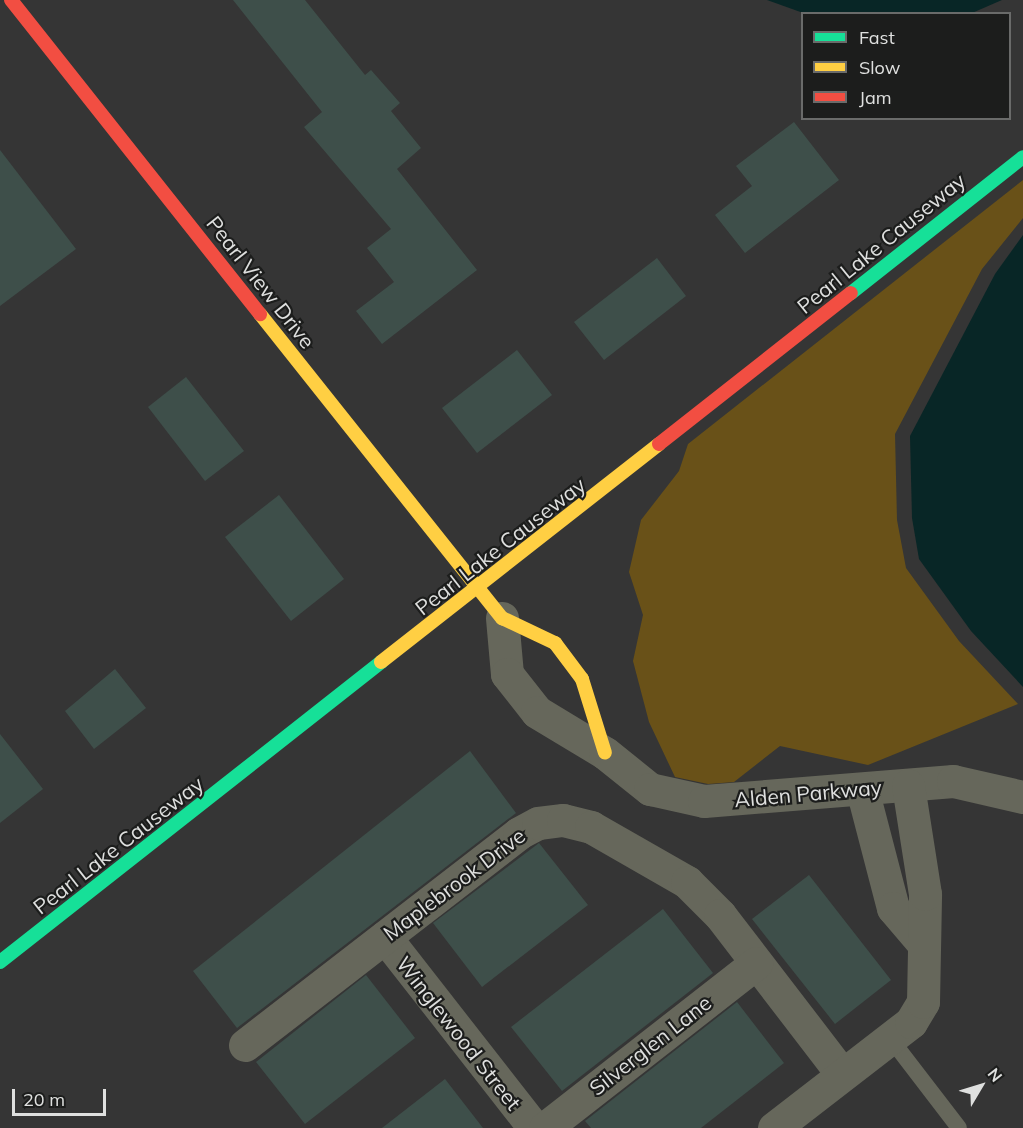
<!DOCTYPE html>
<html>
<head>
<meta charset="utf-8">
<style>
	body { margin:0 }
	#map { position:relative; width:1023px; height:1128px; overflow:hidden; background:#353535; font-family:Mulish,sans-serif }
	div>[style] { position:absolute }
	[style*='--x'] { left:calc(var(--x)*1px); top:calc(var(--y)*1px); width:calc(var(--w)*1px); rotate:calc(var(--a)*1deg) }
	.green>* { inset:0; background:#695118 }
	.water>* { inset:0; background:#082626 }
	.building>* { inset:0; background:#3e4f4a }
	.lane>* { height:16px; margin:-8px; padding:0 8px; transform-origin:8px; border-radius:8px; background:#66675b }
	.street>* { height:33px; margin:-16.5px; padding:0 16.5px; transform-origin:16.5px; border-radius:16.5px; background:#66675b }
	.fast>* { height:14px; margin:-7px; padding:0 7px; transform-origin:7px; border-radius:7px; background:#16e098 }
	.slow>* { height:14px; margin:-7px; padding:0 7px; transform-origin:7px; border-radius:7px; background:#ffcf43 }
	.jam>* { height:14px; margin:-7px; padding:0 7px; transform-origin:7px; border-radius:7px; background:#f24e42 }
	span { translate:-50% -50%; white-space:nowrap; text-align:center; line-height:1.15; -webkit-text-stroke:4.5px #1c1d1c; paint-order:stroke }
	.street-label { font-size:21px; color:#dfe0df }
	.legend { position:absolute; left:801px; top:12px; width:210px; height:108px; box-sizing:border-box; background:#1c1d1c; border:2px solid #6a6b6a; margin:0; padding:8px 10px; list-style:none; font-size:18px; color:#dfe0df }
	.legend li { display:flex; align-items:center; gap:12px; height:30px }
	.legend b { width:30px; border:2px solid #6a6b6a }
	.north { position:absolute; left:951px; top:1056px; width:60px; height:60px; -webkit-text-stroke:4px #1c1d1c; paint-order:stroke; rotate:52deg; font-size:16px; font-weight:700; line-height:24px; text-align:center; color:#dfe0df }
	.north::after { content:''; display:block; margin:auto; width:21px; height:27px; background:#dfe0df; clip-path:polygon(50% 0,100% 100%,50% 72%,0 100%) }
	.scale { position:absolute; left:12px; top:1089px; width:94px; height:27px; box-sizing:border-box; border:3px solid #dfe0df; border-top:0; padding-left:8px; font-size:18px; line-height:21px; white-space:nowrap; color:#dfe0df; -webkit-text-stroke:4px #1c1d1c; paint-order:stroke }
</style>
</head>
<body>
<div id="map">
	<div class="green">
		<i style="clip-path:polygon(1023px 180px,1023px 218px,982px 269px,895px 434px,897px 520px,906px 568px,959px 641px,1018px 704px,868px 765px,780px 746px,734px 782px,708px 784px,675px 777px,649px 722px,633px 661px,643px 615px,629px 572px,641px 520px,679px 471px,688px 444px)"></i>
	</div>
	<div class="water">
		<i style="clip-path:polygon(767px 0,1002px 0,972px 13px,806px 14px)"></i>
		<i style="clip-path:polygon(1023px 235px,1023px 687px,971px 631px,919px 559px,912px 518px,910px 436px,995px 274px)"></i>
	</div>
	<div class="building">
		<i style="clip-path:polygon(233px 0,305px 0,365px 75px,371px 70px,400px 103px,391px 111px,421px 148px,397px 169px,477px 270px,382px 344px,356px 311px,394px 282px,367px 248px,391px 229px,304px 127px,322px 112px)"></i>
		<i style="clip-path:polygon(794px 122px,839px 180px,745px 253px,715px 215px,752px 186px,736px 166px)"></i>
		<i style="clip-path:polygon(0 150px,76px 249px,0 306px)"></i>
		<i style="clip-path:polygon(657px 258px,686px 296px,604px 360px,574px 322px)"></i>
		<i style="clip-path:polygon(517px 350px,552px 395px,477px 453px,442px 408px)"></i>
		<i style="clip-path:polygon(186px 377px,244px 451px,205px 481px,148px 407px)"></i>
		<i style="clip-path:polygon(279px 495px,344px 579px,291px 621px,225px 537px)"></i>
		<i style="clip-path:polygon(115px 669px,146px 708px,94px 749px,65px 711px)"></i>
		<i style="clip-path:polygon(0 734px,43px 789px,0 823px)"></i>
		<i style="clip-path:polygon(470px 751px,516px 813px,237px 1028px,193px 971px)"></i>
		<i style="clip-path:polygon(539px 843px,588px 905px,482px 987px,433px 923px)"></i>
		<i style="clip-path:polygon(809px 875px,891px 980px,835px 1024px,752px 919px)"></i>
		<i style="clip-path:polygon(663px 909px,713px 973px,562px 1091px,511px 1027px)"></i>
		<i style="clip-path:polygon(366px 975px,415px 1038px,305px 1124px,256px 1062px)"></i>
		<i style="clip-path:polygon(737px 1002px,784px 1063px,701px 1128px,591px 1128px,585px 1121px)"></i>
		<i style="clip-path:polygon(445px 1079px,483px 1128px,382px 1128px)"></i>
	</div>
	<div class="lane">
		<i style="--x:890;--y:1038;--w:113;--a:52.5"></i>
	</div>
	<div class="street">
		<i style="--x:502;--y:618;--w:56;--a:84.9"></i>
		<i style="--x:507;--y:674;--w:48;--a:51.7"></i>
		<i style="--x:537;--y:712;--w:79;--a:31.1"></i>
		<i style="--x:605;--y:753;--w:58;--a:38.7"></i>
		<i style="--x:650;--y:789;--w:55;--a:12.5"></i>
		<i style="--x:704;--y:801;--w:250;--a:-4.6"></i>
		<i style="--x:953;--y:781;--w:72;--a:12.9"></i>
		<i style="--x:862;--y:789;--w:123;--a:75.4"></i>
		<i style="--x:893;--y:908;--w:45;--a:49.5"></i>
		<i style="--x:385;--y:937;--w:242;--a:52"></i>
		<i style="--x:245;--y:1045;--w:346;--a:-37.7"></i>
		<i style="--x:519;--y:833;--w:21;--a:-28"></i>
		<i style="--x:538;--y:823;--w:25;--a:-7"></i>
		<i style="--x:563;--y:820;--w:29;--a:14"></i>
		<i style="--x:591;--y:827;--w:111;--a:29.8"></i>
		<i style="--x:687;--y:882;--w:47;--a:45"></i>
		<i style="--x:720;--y:915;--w:200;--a:52.5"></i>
		<i style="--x:545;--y:1128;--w:268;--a:-38"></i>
		<i style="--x:774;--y:1128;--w:173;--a:-37.7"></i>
		<i style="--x:911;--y:1022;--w:23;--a:-59"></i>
		<i style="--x:923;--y:1002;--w:108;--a:-88.9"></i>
		<i style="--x:925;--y:894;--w:110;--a:-98.9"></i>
	</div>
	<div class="fast">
		<i style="--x:851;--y:293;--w:219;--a:-38.3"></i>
		<i style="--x:0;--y:962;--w:485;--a:-38.2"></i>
	</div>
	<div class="slow">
		<i style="--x:260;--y:314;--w:389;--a:51.5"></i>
		<i style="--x:502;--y:618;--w:59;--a:25.3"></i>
		<i style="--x:555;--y:643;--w:45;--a:53.1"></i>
		<i style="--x:582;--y:679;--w:77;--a:72.7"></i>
		<i style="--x:381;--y:662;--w:353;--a:-38.1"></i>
	</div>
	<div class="jam">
		<i style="--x:11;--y:0;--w:401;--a:51.6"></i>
		<i style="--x:659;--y:444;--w:244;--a:-38.2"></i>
	</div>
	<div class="street-label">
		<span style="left:881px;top:243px;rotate:-39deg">Pearl Lake Causeway</span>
		<span style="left:261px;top:282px;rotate:52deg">Pearl View Drive</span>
		<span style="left:500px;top:546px;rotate:-38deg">Pearl Lake Causeway</span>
		<span style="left:808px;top:793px;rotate:-5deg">Alden Parkway</span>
		<span style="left:118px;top:845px;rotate:-38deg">Pearl Lake Causeway</span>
		<span style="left:454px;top:884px;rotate:-37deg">Maplebrook Drive</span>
		<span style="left:459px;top:1033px;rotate:52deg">Winglewood Street</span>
		<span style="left:650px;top:1045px;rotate:-38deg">Silverglen Lane</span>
	</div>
	<ul class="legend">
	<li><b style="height:8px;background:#16e098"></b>Fast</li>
	<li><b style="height:8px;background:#ffcf43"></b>Slow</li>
	<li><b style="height:8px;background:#f24e42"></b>Jam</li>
	</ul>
	<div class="north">N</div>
	<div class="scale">20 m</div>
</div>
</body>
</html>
